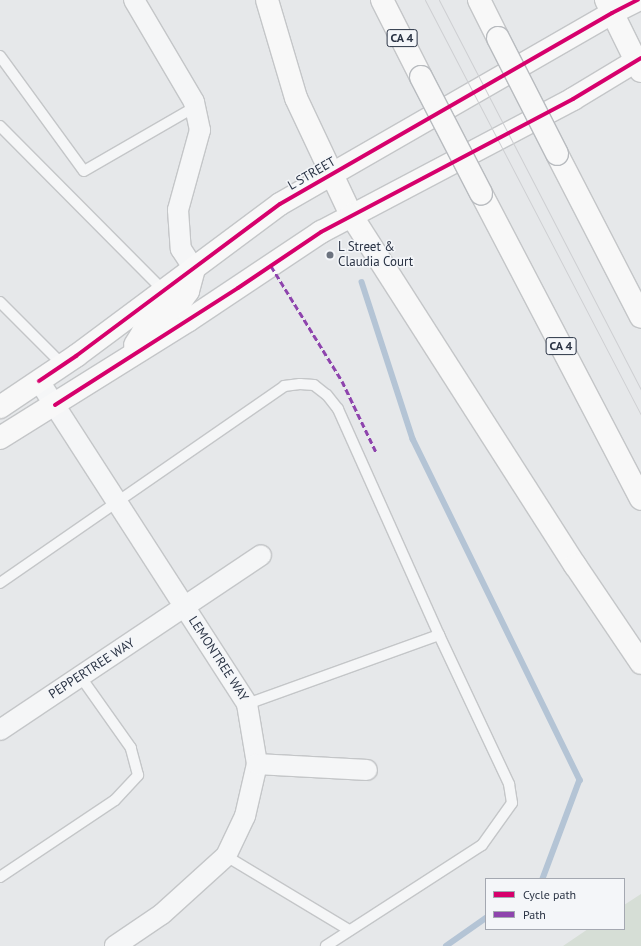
<!DOCTYPE html>
<html>
<head>
<meta charset="utf-8">
<style>
	body { margin:0 }
	#map { position:relative; width:641px; height:946px; overflow:hidden; background:#e6e8ea; font-family:"PT Sans",sans-serif }
	div>[style] { position:absolute }
	[style*='--x'] { left:calc(var(--x)*1px); top:calc(var(--y)*1px); width:calc(var(--w)*1px); rotate:calc(var(--a)*1deg) }
	.green>* { inset:0; background:#d6ded6 }
	.stream>* { height:5.5px; margin:-2.75px; padding:0 2.75px; transform-origin:2.75px; border-radius:2.75px; background:#b4c4d5 }
	.roads { filter:drop-shadow(1px 0 #c4c6c8) drop-shadow(-1px 0 #c4c6c8) drop-shadow(0 1px #c4c6c8) drop-shadow(0 -1px #c4c6c8) }
	.lane>* { height:10px; margin:-5px; padding:0 5px; transform-origin:5px; border-radius:5px; background:#f5f6f7 }
	.street>* { height:20px; margin:-10px; padding:0 10px; transform-origin:10px; border-radius:10px; background:#f5f6f7 }
	.secondary>* { height:22px; margin:-11px; padding:0 11px; transform-origin:11px; border-radius:11px; background:#f8f8f8 }
	.highway>* { height:22px; margin:-11px; padding:0 11px; transform-origin:11px; border-radius:11px; background:#f8f8f8 }
	.tram>* { height:1px; margin:-0.5px; padding:0 0.5px; transform-origin:0.5px; border-radius:0.5px; background:#cecfd2 }
	.bridges { filter:drop-shadow(1px 0 #b8bbbf) drop-shadow(-1px 0 #b8bbbf) drop-shadow(0 1px #b8bbbf) drop-shadow(0 -1px #b8bbbf) }
	.highway-bridge>* { height:22px; margin:-11px; padding:0 11px; transform-origin:11px; border-radius:11px; background:#f8f8f8 }
	.quiet>* { height:3px; margin-top:-1.5px; transform-origin:0; background:repeating-linear-gradient(90deg,#8e44ad 0 6px,transparent 0 9px) }
	.cycleway>* { height:4px; margin:-2px; padding:0 2px; transform-origin:2px; border-radius:2px; background:#d6006c }
	.dots>* { width:11px; height:11px; translate:-50% -50%; box-sizing:border-box; border:2px solid #f4f6f9; border-radius:50% }
	span { translate:-50% -50%; white-space:nowrap; text-align:center; line-height:1.15; -webkit-text-stroke:3px #f4f6f9; paint-order:stroke }
	.shield-label span { padding:1px 3px; background:#f4f6f9; border:1px solid; border-radius:3px; -webkit-text-stroke-width:0 }
	.shield-label { font-size:12px; color:#2b3445; font-weight:700 }
	.street-label { font-size:13px; color:#2b3445 }
	.poi-label { font-size:13px; color:#2b3445 }
	.left { translate:0 -50%; text-align:left }
	.legend { position:absolute; left:485px; top:878px; width:140px; height:52px; box-sizing:border-box; background:#f4f6f9; border:1px solid #a4a8b1; margin:0; padding:5px 7px; list-style:none; font-size:12px; color:#2b3445 }
	.legend li { display:flex; align-items:center; gap:8px; height:20px }
	.legend b { width:20px; border:1px solid #a4a8b1 }
</style>
</head>
<body>
<div id="map">
	<div class="green">
		<i style="clip-path:polygon(641px 894px,641px 946px,563px 946px,588px 929px,624px 929px,624px 905px)"></i>
	</div>
	<div class="stream">
		<i style="--x:362;--y:282;--w:165;--a:72"></i>
		<i style="--x:413;--y:439;--w:380;--a:63.9"></i>
		<i style="--x:580;--y:780;--w:106;--a:110.5"></i>
		<i style="--x:446;--y:946;--w:49;--a:-35"></i>
	</div>
	<div class="roads">
		<div class="lane">
			<i style="--x:0;--y:56;--w:142;--a:53.9"></i>
			<i style="--x:84;--y:171;--w:128;--a:-30"></i>
			<i style="--x:0;--y:126;--w:233;--a:45.2"></i>
			<i style="--x:0;--y:302;--w:89;--a:45"></i>
			<i style="--x:0;--y:583;--w:346;--a:-34.7"></i>
			<i style="--x:284;--y:386;--w:16;--a:-7"></i>
			<i style="--x:300;--y:384;--w:14;--a:4"></i>
			<i style="--x:314;--y:385;--w:16;--a:38"></i>
			<i style="--x:327;--y:395;--w:18;--a:52"></i>
			<i style="--x:338;--y:409;--w:248;--a:65.9"></i>
			<i style="--x:439;--y:635;--w:165;--a:64.8"></i>
			<i style="--x:509;--y:784;--w:19;--a:81"></i>
			<i style="--x:512;--y:803;--w:52;--a:125.5"></i>
			<i style="--x:482;--y:845;--w:186;--a:147.1"></i>
			<i style="--x:247;--y:704;--w:204;--a:-19.8"></i>
			<i style="--x:226;--y:856;--w:144;--a:31"></i>
			<i style="--x:0;--y:877;--w:138;--a:-33.8"></i>
			<i style="--x:115;--y:800;--w:34;--a:-47"></i>
			<i style="--x:138;--y:775;--w:28;--a:-105"></i>
			<i style="--x:131;--y:748;--w:88;--a:-125.3"></i>
		</div>
		<div class="street">
			<i style="--x:134;--y:0;--w:118;--a:59.5"></i>
			<i style="--x:194;--y:102;--w:29;--a:78"></i>
			<i style="--x:200;--y:130;--w:83;--a:105.4"></i>
			<i style="--x:178;--y:210;--w:39;--a:86"></i>
			<i style="--x:181;--y:249;--w:24;--a:57"></i>
			<i style="--x:39;--y:381;--w:384;--a:57.2"></i>
			<i style="--x:247;--y:704;--w:61;--a:80.5"></i>
			<i style="--x:257;--y:764;--w:53;--a:103"></i>
			<i style="--x:245;--y:816;--w:44;--a:115.4"></i>
			<i style="--x:226;--y:856;--w:86;--a:137.8"></i>
			<i style="--x:162;--y:914;--w:57;--a:145.8"></i>
			<i style="--x:0;--y:730;--w:314;--a:-33.8"></i>
			<i style="--x:257;--y:764;--w:110;--a:3.1"></i>
		</div>
		<div class="secondary">
			<i style="--x:135;--y:345;--w:15;--a:-58"></i>
			<i style="--x:143;--y:332;--w:44;--a:-37.6"></i>
			<i style="--x:178;--y:305;--w:17;--a:-54"></i>
			<i style="--x:188;--y:291;--w:23;--a:-75"></i>
			<i style="--x:0;--y:407;--w:92;--a:-33.9"></i>
			<i style="--x:76;--y:356;--w:254;--a:-36.7"></i>
			<i style="--x:280;--y:204;--w:383;--a:-29.9"></i>
			<i style="--x:612;--y:13;--w:29;--a:-27"></i>
			<i style="--x:0;--y:438;--w:223;--a:-32"></i>
			<i style="--x:189;--y:320;--w:159;--a:-33.7"></i>
			<i style="--x:321;--y:232;--w:285;--a:-27.8"></i>
			<i style="--x:573;--y:99;--w:79;--a:-31.1"></i>
		</div>
		<div class="highway">
			<i style="--x:267;--y:0;--w:102;--a:73.5"></i>
			<i style="--x:296;--y:98;--w:129;--a:64.8"></i>
			<i style="--x:351;--y:215;--w:416;--a:57.4"></i>
			<i style="--x:575;--y:565;--w:118;--a:56"></i>
			<i style="--x:382;--y:0;--w:86;--a:63.1"></i>
			<i style="--x:479;--y:0;--w:42;--a:63.4"></i>
			<i style="--x:606;--y:0;--w:79;--a:63.8"></i>
			<i style="--x:557;--y:154;--w:183;--a:62.7"></i>
			<i style="--x:481;--y:193;--w:345;--a:62.4"></i>
		</div>
	</div>
	<div class="tram">
		<i style="--x:425;--y:0;--w:468;--a:62.5"></i>
		<i style="--x:439;--y:0;--w:439;--a:62.6"></i>
	</div>
	<div class="bridges">
		<div class="highway-bridge">
			<i style="--x:498;--y:38;--w:130;--a:63"></i>
			<i style="--x:421;--y:77;--w:131;--a:62.7"></i>
		</div>
	</div>
	<div class="quiet">
		<i style="--x:271;--y:266;--w:135;--a:58.3"></i>
		<i style="--x:342;--y:381;--w:79;--a:64.4"></i>
	</div>
	<div class="cycleway">
		<i style="--x:39;--y:381;--w:45;--a:-34"></i>
		<i style="--x:76;--y:356;--w:254;--a:-36.7"></i>
		<i style="--x:280;--y:204;--w:383;--a:-29.9"></i>
		<i style="--x:612;--y:13;--w:29;--a:-27"></i>
		<i style="--x:55;--y:405;--w:217;--a:-32.6"></i>
		<i style="--x:238;--y:288;--w:100;--a:-34"></i>
		<i style="--x:321;--y:232;--w:285;--a:-27.8"></i>
		<i style="--x:573;--y:99;--w:79;--a:-31.1"></i>
	</div>
	<div class="dots">
		<i style="left:330px;top:255px;background:#6c737f"></i>
	</div>
	<div class="shield-label">
		<span style="left:402px;top:38px">CA 4</span>
		<span style="left:561px;top:346px">CA 4</span>
	</div>
	<div class="street-label">
		<span style="left:312px;top:174px;rotate:-30deg">L STREET</span>
		<span style="left:218px;top:659px;rotate:57deg">LEMONTREE WAY</span>
		<span style="left:92px;top:669px;rotate:-33deg">PEPPERTREE WAY</span>
	</div>
	<div class="poi-label">
		<span class="left" style="left:338px;top:255px">L Street &amp;<br>Claudia Court</span>
	</div>
	<ul class="legend">
	<li><b style="height:5px;background:#d6006c"></b>Cycle path</li>
	<li><b style="height:5px;background:#8e44ad"></b>Path</li>
	</ul>
</div>
</body>
</html>
